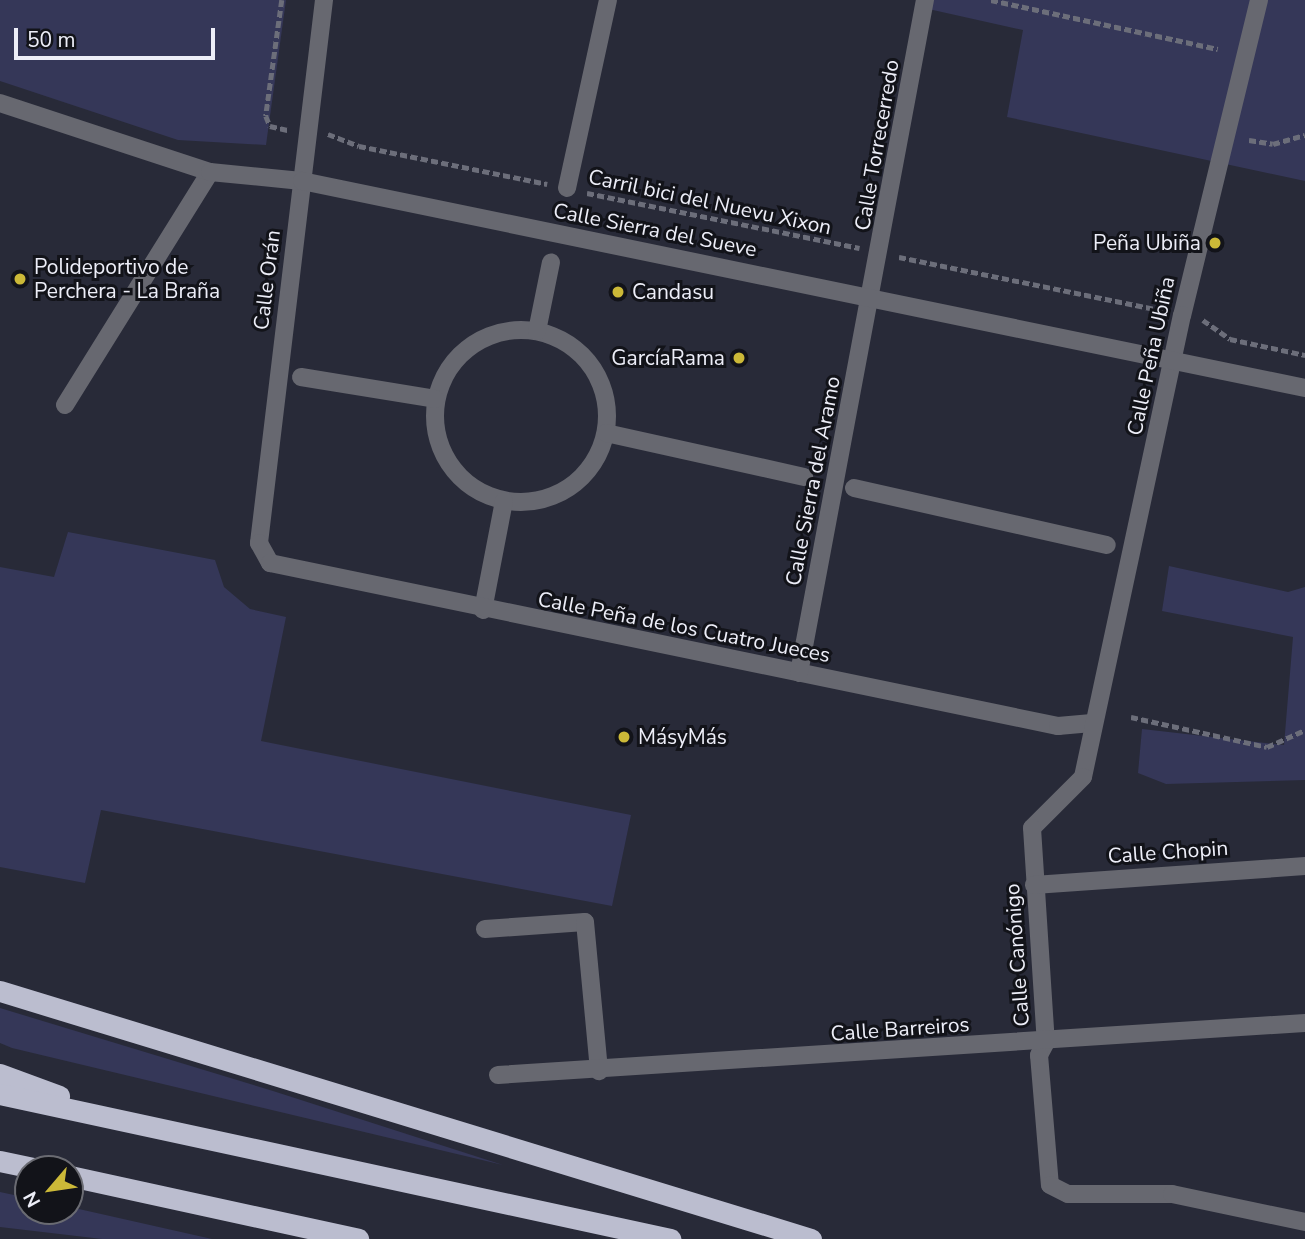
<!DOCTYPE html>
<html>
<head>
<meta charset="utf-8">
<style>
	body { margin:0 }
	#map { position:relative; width:1305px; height:1239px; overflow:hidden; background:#282a38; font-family:"Nunito Sans",sans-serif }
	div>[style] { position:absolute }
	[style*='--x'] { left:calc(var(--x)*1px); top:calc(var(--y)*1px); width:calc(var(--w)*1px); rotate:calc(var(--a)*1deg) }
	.green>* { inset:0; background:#353758 }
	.path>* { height:4.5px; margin-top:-2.25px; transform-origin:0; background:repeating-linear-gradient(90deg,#6c6e7a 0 7px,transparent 0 10.5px) }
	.pedestrian>* { height:18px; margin:-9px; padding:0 9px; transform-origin:9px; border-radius:9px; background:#676870 }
	.pedestrian>.ring { margin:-9px; padding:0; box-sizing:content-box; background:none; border:18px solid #676870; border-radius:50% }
	.minor>* { height:18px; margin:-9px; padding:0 9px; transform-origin:9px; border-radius:9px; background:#676870 }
	.tertiary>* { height:18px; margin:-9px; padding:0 9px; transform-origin:9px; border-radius:9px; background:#676870 }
	.motorway>* { height:21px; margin:-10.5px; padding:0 10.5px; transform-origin:10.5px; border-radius:10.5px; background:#bbbdcf }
	.dots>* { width:19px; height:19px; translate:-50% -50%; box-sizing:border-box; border:4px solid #121319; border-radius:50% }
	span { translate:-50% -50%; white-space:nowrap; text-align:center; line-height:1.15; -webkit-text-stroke:6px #121319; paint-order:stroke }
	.street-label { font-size:21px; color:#edeef8 }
	.poi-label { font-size:21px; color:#edeef8 }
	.right { translate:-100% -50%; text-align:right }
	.left { translate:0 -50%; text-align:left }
	.north { position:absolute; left:14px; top:1155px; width:70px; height:70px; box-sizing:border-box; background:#121319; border:2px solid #6a6b72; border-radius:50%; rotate:241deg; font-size:19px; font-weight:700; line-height:28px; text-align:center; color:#edeef8 }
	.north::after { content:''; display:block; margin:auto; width:24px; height:32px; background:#ccb938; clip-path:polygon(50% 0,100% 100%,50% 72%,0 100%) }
	.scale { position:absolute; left:14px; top:28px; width:201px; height:32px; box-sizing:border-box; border:4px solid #edeef8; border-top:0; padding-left:9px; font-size:21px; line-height:24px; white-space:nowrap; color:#edeef8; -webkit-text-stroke:5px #121319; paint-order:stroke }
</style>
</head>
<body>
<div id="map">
	<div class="green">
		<i style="clip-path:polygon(0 0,286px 0,266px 145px,178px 140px,0 81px)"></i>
		<i style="clip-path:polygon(926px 0,1305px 0,1305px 181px,1007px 117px,1023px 30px,924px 8px)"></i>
		<i style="clip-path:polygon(68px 532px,215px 560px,224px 587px,250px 609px,286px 617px,261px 741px,631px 815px,612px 906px,101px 810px,85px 883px,0 867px,0 567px,54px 577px)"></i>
		<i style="clip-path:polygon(1169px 566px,1288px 592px,1305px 587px,1305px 780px,1166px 784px,1138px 773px,1142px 729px,1284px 745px,1293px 637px,1162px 611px)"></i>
		<i style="clip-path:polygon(0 1008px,273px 1091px,503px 1165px,12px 1048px,0 1043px)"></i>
		<i style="clip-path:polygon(0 1192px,28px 1198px,28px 1211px,70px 1207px,212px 1239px,102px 1239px,0 1227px)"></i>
	</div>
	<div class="path">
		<i style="--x:282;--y:0;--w:117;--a:97.9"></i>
		<i style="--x:266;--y:116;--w:11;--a:68"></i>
		<i style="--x:270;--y:126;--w:18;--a:13"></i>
		<i style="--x:991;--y:0;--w:232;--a:12.2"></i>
		<i style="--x:328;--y:134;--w:33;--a:21"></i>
		<i style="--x:359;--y:146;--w:192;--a:11.4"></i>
		<i style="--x:1249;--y:140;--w:24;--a:9"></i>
		<i style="--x:1273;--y:144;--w:33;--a:-16"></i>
		<i style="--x:587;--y:193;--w:278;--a:11.4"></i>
		<i style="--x:899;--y:257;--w:270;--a:11.5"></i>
		<i style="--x:1203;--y:320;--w:33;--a:35"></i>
		<i style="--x:1230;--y:339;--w:77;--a:12"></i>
		<i style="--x:1131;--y:717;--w:139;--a:12.4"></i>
		<i style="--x:1267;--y:747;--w:42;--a:-24.1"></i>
	</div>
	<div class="pedestrian">
		<i style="--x:567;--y:188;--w:192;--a:-77.7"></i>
		<i class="ring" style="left:435px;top:330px;width:154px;height:154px"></i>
		<i style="--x:537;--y:331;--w:70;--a:-78.5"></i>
		<i style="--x:301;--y:377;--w:136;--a:9.3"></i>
		<i style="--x:606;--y:433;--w:203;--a:12.5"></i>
		<i style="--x:854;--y:488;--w:259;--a:12.7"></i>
		<i style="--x:483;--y:610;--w:111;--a:-79.1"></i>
	</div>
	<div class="minor">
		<i style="--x:324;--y:0;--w:547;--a:96.83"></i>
		<i style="--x:259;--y:543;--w:23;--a:61"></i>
		<i style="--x:270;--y:563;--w:805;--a:11.69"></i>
		<i style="--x:1058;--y:726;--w:34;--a:-5"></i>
		<i style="--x:1259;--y:0;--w:324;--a:103.7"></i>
		<i style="--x:1182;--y:315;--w:472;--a:102.1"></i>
		<i style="--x:1083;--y:777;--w:72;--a:135"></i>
		<i style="--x:1032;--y:828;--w:214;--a:86.3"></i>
		<i style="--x:1046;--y:1042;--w:15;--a:118"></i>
		<i style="--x:1039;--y:1055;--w:130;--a:85.2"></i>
		<i style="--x:1050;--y:1185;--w:20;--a:27"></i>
		<i style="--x:1068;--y:1194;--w:104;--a:0"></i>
		<i style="--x:1172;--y:1194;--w:136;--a:11.9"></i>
		<i style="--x:65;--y:405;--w:274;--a:-58.1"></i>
		<i style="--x:799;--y:673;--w:685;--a:-79.4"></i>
		<i style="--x:1034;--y:885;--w:272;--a:-4"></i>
		<i style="--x:485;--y:929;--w:100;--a:-4"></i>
		<i style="--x:585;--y:922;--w:150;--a:84.6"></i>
		<i style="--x:498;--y:1075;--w:809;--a:-3.69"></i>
	</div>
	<div class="tertiary">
		<i style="--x:0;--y:103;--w:221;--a:18.2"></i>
		<i style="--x:210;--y:172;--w:92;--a:5.6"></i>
		<i style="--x:302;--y:181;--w:1024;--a:11.66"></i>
	</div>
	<div class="motorway">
		<i style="--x:0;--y:991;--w:848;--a:17"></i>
		<i style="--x:0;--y:1074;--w:63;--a:20.4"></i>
		<i style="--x:0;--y:1094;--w:686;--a:12.21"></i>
		<i style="--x:0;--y:1161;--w:40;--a:12"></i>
		<i style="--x:70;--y:1176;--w:295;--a:12.3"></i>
	</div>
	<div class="dots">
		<i style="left:1215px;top:243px;background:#ccb938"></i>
		<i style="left:20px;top:279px;background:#ccb938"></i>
		<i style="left:618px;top:292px;background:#ccb938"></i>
		<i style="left:739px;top:358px;background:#ccb938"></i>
		<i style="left:624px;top:737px;background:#ccb938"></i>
	</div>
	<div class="street-label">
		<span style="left:877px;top:145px;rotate:-80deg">Calle Torrecerredo</span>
		<span style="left:710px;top:202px;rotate:12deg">Carril bici del Nuevu Xixon</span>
		<span style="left:655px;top:230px;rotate:11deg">Calle Sierra del Sueve</span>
		<span style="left:267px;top:280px;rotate:-83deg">Calle Orán</span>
		<span style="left:1151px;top:356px;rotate:-78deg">Calle Peña Ubiña</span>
		<span style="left:813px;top:481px;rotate:-79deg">Calle Sierra del Aramo</span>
		<span style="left:684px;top:627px;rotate:11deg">Calle Peña de los Cuatro Jueces</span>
		<span style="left:1168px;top:852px;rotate:-4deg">Calle Chopin</span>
		<span style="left:1017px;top:955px;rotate:-94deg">Calle Canónigo</span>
		<span style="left:900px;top:1029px;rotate:-4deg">Calle Barreiros</span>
	</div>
	<div class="poi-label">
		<span class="right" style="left:1201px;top:243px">Peña Ubiña</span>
		<span class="left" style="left:34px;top:279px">Polideportivo de<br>Perchera - La Braña</span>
		<span class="left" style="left:632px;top:292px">Candasu</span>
		<span class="right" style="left:725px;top:358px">GarcíaRama</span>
		<span class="left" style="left:638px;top:737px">MásyMás</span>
	</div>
	<div class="north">N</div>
	<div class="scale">50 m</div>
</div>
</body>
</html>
